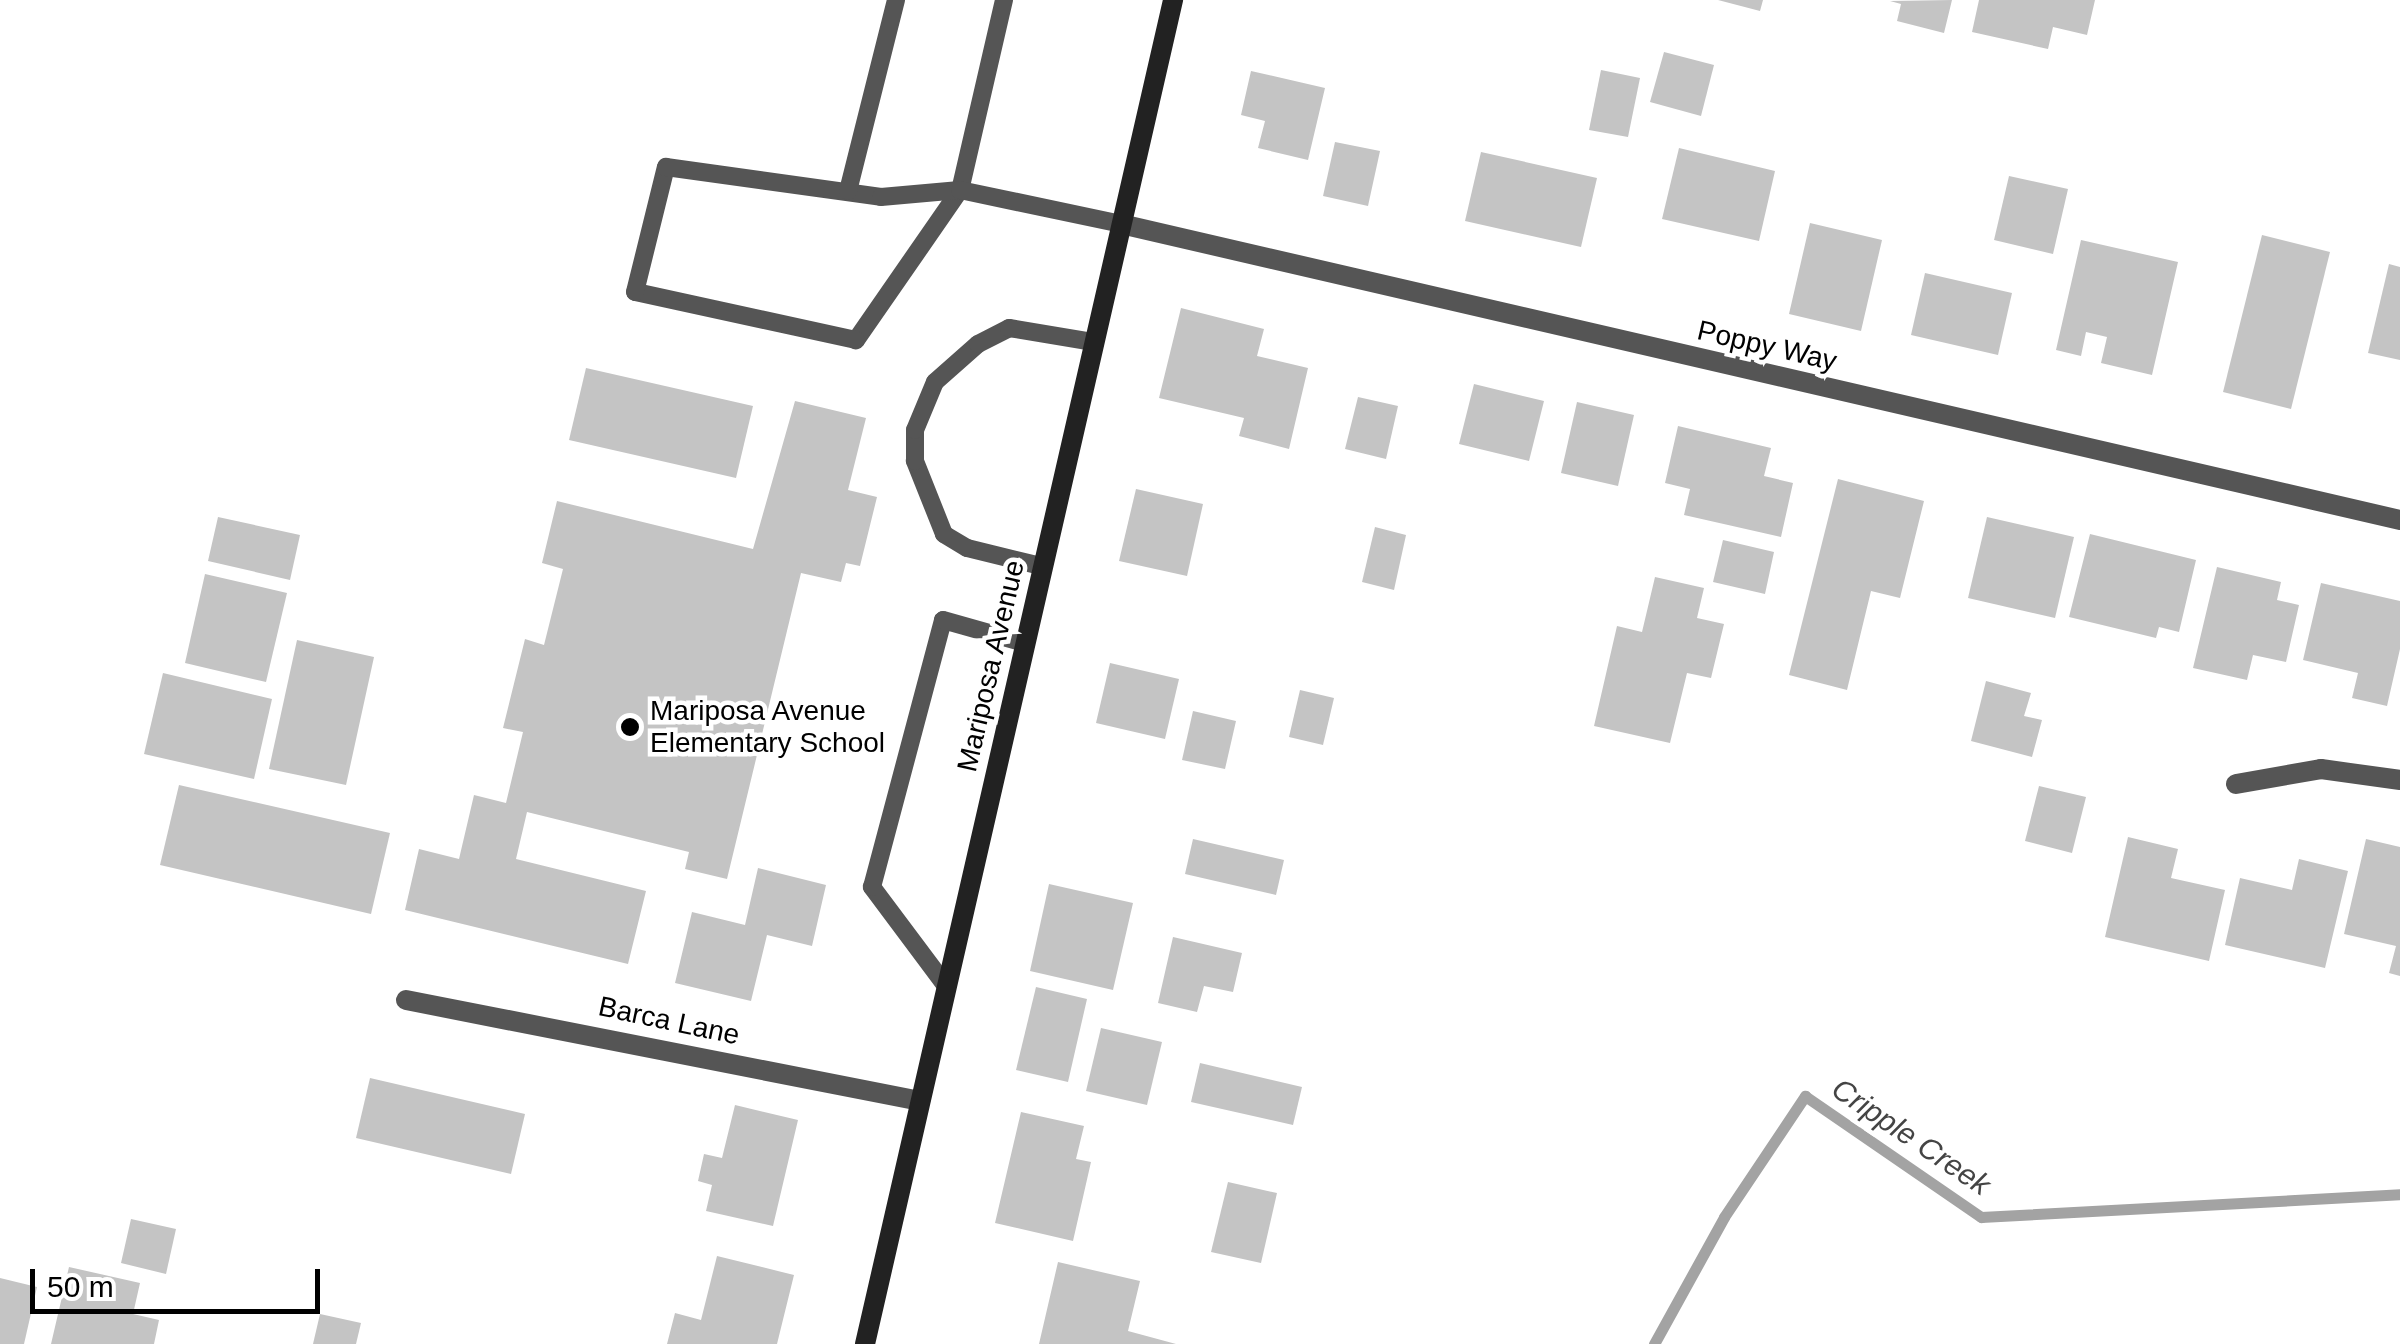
<!DOCTYPE html>
<html>
<head>
<meta charset="utf-8">
<style>
	body { margin:0 }
	#map { position:relative; width:2400px; height:1344px; overflow:hidden; background:#fff; font-family:Arial,sans-serif }
	div>[style] { position:absolute }
	[style*='--x'] { left:calc(var(--x)*1px); top:calc(var(--y)*1px); width:calc(var(--w)*1px); rotate:calc(var(--a)*1deg) }
	.stream>* { height:11px; margin:-5.5px; padding:0 5.5px; transform-origin:5.5px; border-radius:5.5px; background:#a3a3a3 }
	.building>* { inset:0; background:#c4c4c4 }
	.lane>* { height:18px; margin:-9px; padding:0 9px; transform-origin:9px; border-radius:9px; background:#555 }
	.street>* { height:20px; margin:-10px; padding:0 10px; transform-origin:10px; border-radius:10px; background:#555 }
	.secondary>* { height:20px; margin:-10px; padding:0 10px; transform-origin:10px; border-radius:10px; background:#222 }
	.dots>* { width:28px; height:28px; translate:-50% -50%; box-sizing:border-box; border:5px solid #fff; border-radius:50% }
	span { translate:-50% -50%; white-space:nowrap; text-align:center; line-height:1.15; -webkit-text-stroke:9px #fff; paint-order:stroke }
	.street-label { font-size:28px; color:#000 }
	.poi-label { font-size:28px; color:#000 }
	.left { translate:0 -50%; text-align:left }
	.water-label { font-size:30px; color:#444; font-style:italic }
	.scale { position:absolute; left:30px; top:1269px; width:290px; height:45px; box-sizing:border-box; border:5px solid #000; border-top:0; padding-left:12px; font-size:30px; line-height:35px; white-space:nowrap; color:#000; -webkit-text-stroke:8px #fff; paint-order:stroke }
</style>
</head>
<body>
<div id="map">
	<div class="stream">
		<i style="--x:1654;--y:1344;--w:145;--a:-61.1"></i>
		<i style="--x:1724;--y:1217;--w:146;--a:-56.2"></i>
		<i style="--x:1805;--y:1096;--w:214;--a:34.5"></i>
		<i style="--x:1981;--y:1217;--w:420;--a:-3.1"></i>
	</div>
	<div class="building">
		<i style="clip-path:polygon(1718px 0,1763px 0,1760px 11px)"></i>
		<i style="clip-path:polygon(1952px 0,1944px 33px,1897px 21px,1901px 4px,1890px 1px)"></i>
		<i style="clip-path:polygon(1979px 0,2095px 0,2087px 35px,2053px 27px,2048px 49px,1972px 32px)"></i>
		<i style="clip-path:polygon(1664px 52px,1714px 65px,1701px 116px,1650px 102px)"></i>
		<i style="clip-path:polygon(1601px 70px,1640px 78px,1628px 137px,1589px 130px)"></i>
		<i style="clip-path:polygon(1251px 71px,1325px 88px,1308px 160px,1258px 148px,1265px 121px,1241px 115px)"></i>
		<i style="clip-path:polygon(1335px 142px,1380px 151px,1368px 206px,1323px 196px)"></i>
		<i style="clip-path:polygon(1679px 148px,1775px 171px,1759px 241px,1662px 219px)"></i>
		<i style="clip-path:polygon(1481px 152px,1597px 178px,1581px 247px,1465px 221px)"></i>
		<i style="clip-path:polygon(2009px 176px,2068px 189px,2053px 254px,1994px 240px)"></i>
		<i style="clip-path:polygon(1810px 223px,1882px 240px,1861px 331px,1789px 314px)"></i>
		<i style="clip-path:polygon(2262px 235px,2330px 252px,2291px 409px,2223px 392px)"></i>
		<i style="clip-path:polygon(2081px 240px,2178px 262px,2152px 375px,2101px 363px,2107px 337px,2086px 332px,2081px 356px,2056px 350px)"></i>
		<i style="clip-path:polygon(2389px 264px,2400px 267px,2400px 360px,2368px 353px)"></i>
		<i style="clip-path:polygon(1925px 273px,2012px 293px,1998px 355px,1911px 335px)"></i>
		<i style="clip-path:polygon(1181px 308px,1264px 329px,1257px 356px,1308px 368px,1289px 449px,1239px 436px,1244px 418px,1159px 398px)"></i>
		<i style="clip-path:polygon(586px 368px,753px 406px,736px 478px,569px 440px)"></i>
		<i style="clip-path:polygon(1474px 384px,1544px 401px,1529px 461px,1459px 444px)"></i>
		<i style="clip-path:polygon(1358px 397px,1398px 406px,1386px 459px,1345px 449px)"></i>
		<i style="clip-path:polygon(795px 401px,866px 418px,848px 490px,877px 497px,860px 566px,846px 563px,841px 582px,801px 573px,727px 879px,685px 869px,689px 852px,527px 812px,516px 859px,646px 891px,628px 964px,405px 910px,419px 849px,459px 859px,474px 795px,506px 803px,523px 732px,503px 728px,525px 639px,544px 645px,563px 569px,542px 563px,557px 501px,753px 549px)"></i>
		<i style="clip-path:polygon(1577px 402px,1634px 415px,1618px 486px,1561px 473px)"></i>
		<i style="clip-path:polygon(1678px 426px,1771px 448px,1764px 476px,1793px 483px,1781px 537px,1684px 515px,1690px 489px,1665px 483px)"></i>
		<i style="clip-path:polygon(1838px 479px,1924px 501px,1900px 598px,1871px 591px,1847px 690px,1789px 675px)"></i>
		<i style="clip-path:polygon(1136px 489px,1203px 504px,1187px 576px,1119px 561px)"></i>
		<i style="clip-path:polygon(218px 517px,300px 535px,290px 580px,208px 561px)"></i>
		<i style="clip-path:polygon(1987px 517px,2074px 537px,2055px 618px,1968px 598px)"></i>
		<i style="clip-path:polygon(1375px 527px,1406px 535px,1394px 590px,1362px 582px)"></i>
		<i style="clip-path:polygon(2090px 534px,2196px 560px,2179px 632px,2159px 627px,2156px 638px,2069px 617px)"></i>
		<i style="clip-path:polygon(1723px 540px,1774px 552px,1765px 594px,1713px 582px)"></i>
		<i style="clip-path:polygon(2217px 567px,2281px 582px,2277px 600px,2299px 605px,2286px 662px,2253px 655px,2247px 680px,2193px 668px)"></i>
		<i style="clip-path:polygon(205px 574px,287px 593px,266px 682px,185px 663px)"></i>
		<i style="clip-path:polygon(1655px 577px,1704px 588px,1697px 618px,1724px 624px,1711px 678px,1687px 673px,1670px 743px,1594px 726px,1617px 626px,1642px 632px)"></i>
		<i style="clip-path:polygon(2321px 583px,2400px 601px,2400px 649px,2387px 706px,2352px 698px,2358px 673px,2303px 660px)"></i>
		<i style="clip-path:polygon(297px 640px,374px 657px,346px 785px,269px 769px)"></i>
		<i style="clip-path:polygon(1110px 663px,1179px 679px,1165px 739px,1096px 723px)"></i>
		<i style="clip-path:polygon(163px 673px,272px 699px,254px 779px,144px 754px)"></i>
		<i style="clip-path:polygon(1986px 681px,2031px 693px,2024px 716px,2042px 720px,2032px 757px,1971px 741px)"></i>
		<i style="clip-path:polygon(1300px 690px,1334px 698px,1323px 745px,1289px 737px)"></i>
		<i style="clip-path:polygon(1193px 711px,1236px 721px,1225px 769px,1182px 760px)"></i>
		<i style="clip-path:polygon(179px 785px,390px 833px,371px 914px,160px 865px)"></i>
		<i style="clip-path:polygon(2039px 786px,2086px 797px,2072px 853px,2025px 841px)"></i>
		<i style="clip-path:polygon(2128px 837px,2178px 849px,2171px 878px,2225px 890px,2209px 961px,2105px 937px)"></i>
		<i style="clip-path:polygon(1193px 839px,1284px 860px,1276px 895px,1185px 874px)"></i>
		<i style="clip-path:polygon(2366px 839px,2400px 847px,2400px 976px,2389px 973px,2396px 946px,2344px 934px)"></i>
		<i style="clip-path:polygon(2299px 859px,2348px 871px,2325px 968px,2225px 945px,2240px 878px,2292px 890px)"></i>
		<i style="clip-path:polygon(758px 868px,826px 885px,812px 946px,767px 935px,751px 1001px,675px 983px,692px 912px,745px 925px)"></i>
		<i style="clip-path:polygon(1049px 884px,1133px 903px,1113px 990px,1030px 971px)"></i>
		<i style="clip-path:polygon(1173px 937px,1242px 953px,1233px 992px,1204px 986px,1197px 1012px,1158px 1003px)"></i>
		<i style="clip-path:polygon(1036px 987px,1087px 999px,1068px 1082px,1016px 1070px)"></i>
		<i style="clip-path:polygon(1101px 1028px,1162px 1042px,1147px 1105px,1086px 1091px)"></i>
		<i style="clip-path:polygon(1200px 1063px,1302px 1087px,1293px 1125px,1191px 1102px)"></i>
		<i style="clip-path:polygon(370px 1078px,525px 1114px,511px 1174px,356px 1138px)"></i>
		<i style="clip-path:polygon(735px 1105px,798px 1120px,773px 1226px,706px 1211px,712px 1185px,698px 1181px,704px 1154px,722px 1158px)"></i>
		<i style="clip-path:polygon(1021px 1112px,1084px 1126px,1076px 1159px,1091px 1162px,1073px 1241px,995px 1223px)"></i>
		<i style="clip-path:polygon(1228px 1182px,1277px 1193px,1261px 1263px,1211px 1252px)"></i>
		<i style="clip-path:polygon(131px 1219px,176px 1229px,166px 1274px,121px 1263px)"></i>
		<i style="clip-path:polygon(717px 1256px,794px 1275px,777px 1344px,667px 1344px,675px 1313px,701px 1320px)"></i>
		<i style="clip-path:polygon(1058px 1262px,1140px 1281px,1128px 1331px,1176px 1344px,1039px 1344px)"></i>
		<i style="clip-path:polygon(69px 1267px,140px 1283px,133px 1314px,159px 1320px,154px 1344px,51px 1344px)"></i>
		<i style="clip-path:polygon(0 1278px,37px 1287px,24px 1344px,0 1344px)"></i>
		<i style="clip-path:polygon(320px 1314px,361px 1323px,356px 1344px,313px 1344px)"></i>
	</div>
	<div class="lane">
		<i style="--x:1004;--y:0;--w:195;--a:103"></i>
		<i style="--x:960;--y:190;--w:183;--a:124.7"></i>
		<i style="--x:856;--y:340;--w:226;--a:-167.7"></i>
		<i style="--x:635;--y:292;--w:129;--a:-76.1"></i>
		<i style="--x:666;--y:167;--w:217;--a:7.9"></i>
		<i style="--x:881;--y:197;--w:79;--a:-5.1"></i>
		<i style="--x:960;--y:190;--w:165;--a:11.9"></i>
		<i style="--x:848;--y:191;--w:197;--a:-75.9"></i>
		<i style="--x:1041;--y:566;--w:76;--a:-166.3"></i>
		<i style="--x:967;--y:548;--w:27;--a:-149"></i>
		<i style="--x:944;--y:534;--w:79;--a:-111.7"></i>
		<i style="--x:915;--y:461;--w:31;--a:-90"></i>
		<i style="--x:915;--y:430;--w:52;--a:-67.4"></i>
		<i style="--x:935;--y:382;--w:57;--a:-41.5"></i>
		<i style="--x:978;--y:344;--w:35;--a:-27"></i>
		<i style="--x:1009;--y:328;--w:86;--a:9.4"></i>
		<i style="--x:946;--y:986;--w:124;--a:-126.8"></i>
		<i style="--x:872;--y:887;--w:276;--a:-75.1"></i>
		<i style="--x:943;--y:620;--w:85;--a:15.7"></i>
	</div>
	<div class="street">
		<i style="--x:1121;--y:224;--w:1313;--a:13.03"></i>
		<i style="--x:2236;--y:784;--w:86;--a:-10"></i>
		<i style="--x:2321;--y:769;--w:80;--a:7.9"></i>
		<i style="--x:406;--y:1000;--w:524;--a:11.12"></i>
	</div>
	<div class="secondary">
		<i style="--x:865;--y:1344;--w:1379;--a:-77.09"></i>
	</div>
	<div class="dots">
		<i style="left:630px;top:727px;background:#000"></i>
	</div>
	<div class="street-label">
		<span style="left:1767px;top:346px;rotate:13deg">Poppy Way</span>
		<span style="left:991px;top:666px;rotate:-77deg">Mariposa Avenue</span>
		<span style="left:669px;top:1021px;rotate:12deg">Barca Lane</span>
	</div>
	<div class="poi-label">
		<span class="left" style="left:650px;top:727px">Mariposa Avenue<br>Elementary School</span>
	</div>
	<div class="water-label">
		<span style="left:1911px;top:1137px;rotate:34deg">Cripple Creek</span>
	</div>
	<div class="scale">50 m</div>
</div>
</body>
</html>
